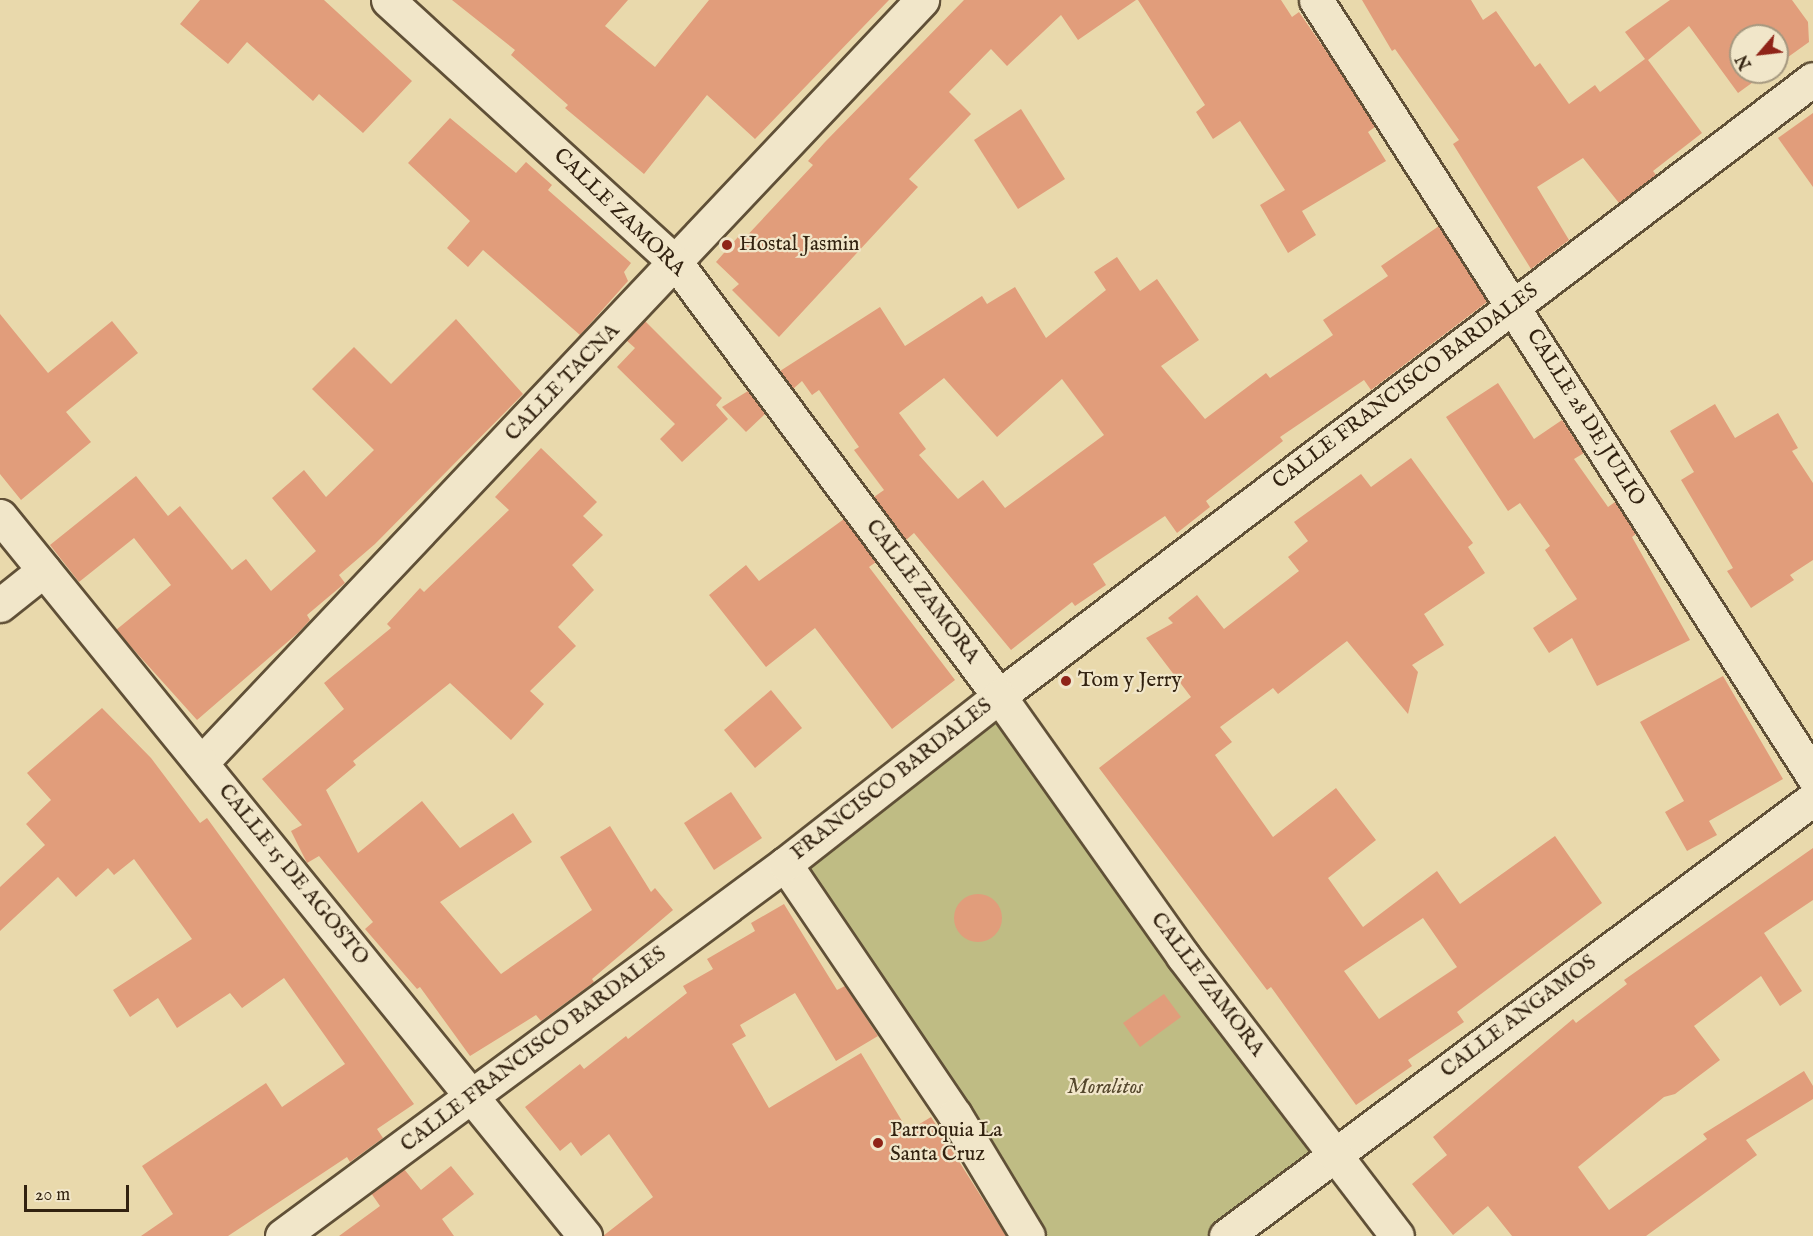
<!DOCTYPE html>
<html>
<head>
<meta charset="utf-8">
<style>
	body { margin:0 }
	#map { position:relative; width:1813px; height:1236px; overflow:hidden; background:#e9d9ac; font-family:"IM FELL English",serif }
	div>[style] { position:absolute }
	[style*='--x'] { left:calc(var(--x)*1px); top:calc(var(--y)*1px); width:calc(var(--w)*1px); rotate:calc(var(--a)*1deg) }
	.green>* { inset:0; background:#bfbc84 }
	.building>* { inset:0; background:#e19d7b }
	.round { border-radius:50% }
	.roads { filter:drop-shadow(2px 0 #605037) drop-shadow(-2px 0 #605037) drop-shadow(0 2px #605037) drop-shadow(0 -2px #605037) }
	.minor>* { height:33px; margin:-16.5px; padding:0 16.5px; transform-origin:16.5px; border-radius:16.5px; background:#f1e6c9 }
	.tertiary>* { height:33px; margin:-16.5px; padding:0 16.5px; transform-origin:16.5px; border-radius:16.5px; background:#f1e6c9 }
	.dots>* { width:16px; height:16px; translate:-50% -50%; box-sizing:border-box; border:3px solid #f1e6c9; border-radius:50% }
	span { translate:-50% -50%; white-space:nowrap; text-align:center; line-height:1.15; -webkit-text-stroke:4.5px #f1e6c9; paint-order:stroke }
	.street-label { font-size:21px; color:#322210 }
	.poi-label { font-size:21px; color:#322210 }
	.left { translate:0 -50%; text-align:left }
	.park-label { font-size:21px; color:#55482d; font-style:italic }
	.north { position:absolute; left:1729px; top:24px; width:60px; height:60px; box-sizing:border-box; background:#f1e6c9; border:2px solid #a5987f; border-radius:50%; rotate:242deg; font-size:16px; font-weight:700; line-height:24px; text-align:center; color:#322210 }
	.north::after { content:''; display:block; margin:auto; width:21px; height:27px; background:#8f2418; clip-path:polygon(50% 0,100% 100%,50% 72%,0 100%) }
	.scale { position:absolute; left:24px; top:1185px; width:105px; height:27px; box-sizing:border-box; border:3px solid #322210; border-top:0; padding-left:8px; font-size:18px; line-height:21px; white-space:nowrap; color:#322210; -webkit-text-stroke:4px #f1e6c9; paint-order:stroke }
</style>
</head>
<body>
<div id="map">
	<div class="green">
		<i style="clip-path:polygon(999px 696px,1335px 1153px,1226px 1236px,1028px 1236px,785px 864px)"></i>
	</div>
	<div class="building">
		<i style="clip-path:polygon(200px 0,324px 0,412px 81px,363px 133px,319px 94px,313px 101px,247px 42px,228px 64px,180px 24px)"></i>
		<i style="clip-path:polygon(452px 0,628px 0,605px 26px,655px 67px,709px 0,889px 0,755px 139px,707px 95px,644px 174px,565px 108px,568px 105px,511px 55px,515px 50px)"></i>
		<i style="clip-path:polygon(964px 0,1136px 0,1078px 40px,1061px 15px,1007px 66px,991px 49px,949px 92px,971px 114px,909px 179px,918px 187px,779px 337px,732px 290px,739px 284px,716px 262px,738px 237px,742px 241px,813px 165px,808px 161px,824px 143px)"></i>
		<i style="clip-path:polygon(1138px 0,1281px 0,1292px 17px,1299px 12px,1337px 67px,1375px 127px,1368px 132px,1386px 161px,1302px 211px,1316px 235px,1288px 253px,1260px 205px,1285px 190px,1240px 121px,1213px 139px,1196px 112px,1205px 105px)"></i>
		<i style="clip-path:polygon(1362px 0,1471px 0,1483px 20px,1496px 11px,1535px 67px,1540px 63px,1569px 104px,1595px 85px,1600px 92px,1645px 59px,1625px 32px,1670px 0,1792px 0,1808px 22px,1809px 42px,1777px 65px,1777px 36px,1741px 36px,1741px 72px,1767px 72px,1738px 93px,1689px 26px,1648px 60px,1702px 133px,1653px 171px,1656px 175px,1619px 203px,1583px 158px,1537px 187px,1569px 240px,1531px 269px,1453px 144px,1459px 140px,1395px 49px,1392px 51px)"></i>
		<i style="clip-path:polygon(1021px 109px,1065px 179px,1018px 209px,974px 140px)"></i>
		<i style="clip-path:polygon(1813px 113px,1813px 187px,1778px 138px)"></i>
		<i style="clip-path:polygon(450px 118px,516px 173px,526px 162px,552px 185px,548px 190px,631px 263px,624px 272px,628px 281px,580px 335px,483px 250px,468px 267px,447px 248px,470px 221px,408px 163px)"></i>
		<i style="clip-path:polygon(evenodd,1439px 226px,1487px 302px,1371px 390px,1364px 380px,1280px 437px,1283px 441px,1206px 501px,1210px 507px,1177px 533px,1165px 516px,1093px 564px,1106px 585px,1075px 606px,1072px 602px,1011px 650px,914px 533px,906px 540px,874px 497px,884px 490px,854px 450px,859px 447px,819px 390px,812px 395px,802px 381px,793px 389px,780px 371px,880px 307px,905px 346px,982px 296px,987px 304px,1015px 287px,1046px 338px,1106px 290px,1094px 272px,1117px 257px,1140px 291px,1157px 279px,1199px 340px,1161px 366px,1205px 419px,1266px 373px,1270px 378px,1333px 335px,1323px 320px,1388px 276px,1381px 266px,1439px 226px,944px 378px,997px 437px,1062px 379px,1104px 435px,1005px 508px,983px 480px,958px 499px,919px 455px,926px 449px,899px 413px,944px 378px)"></i>
		<i style="clip-path:polygon(0 314px,48px 373px,112px 321px,138px 353px,66px 412px,91px 442px,21px 500px,0 474px)"></i>
		<i style="clip-path:polygon(456px 319px,523px 394px,375px 544px,339px 575px,345px 583px,307px 615px,310px 620px,299px 632px,197px 720px,116px 630px,171px 585px,134px 538px,79px 582px,50px 545px,136px 476px,168px 516px,180px 506px,232px 570px,246px 559px,271px 591px,316px 551px,272px 498px,304px 470px,326px 497px,374px 450px,312px 389px,354px 347px,391px 384px)"></i>
		<i style="clip-path:polygon(645px 321px,722px 398px,716px 405px,728px 419px,682px 462px,660px 439px,675px 424px,617px 367px,635px 348px,626px 340px)"></i>
		<i style="clip-path:polygon(1498px 383px,1534px 439px,1562px 420px,1584px 453px,1574px 459px,1608px 507px,1615px 502px,1636px 534px,1632px 537px,1690px 640px,1597px 686px,1572px 638px,1549px 653px,1533px 628px,1577px 599px,1545px 550px,1550px 546px,1520px 503px,1508px 511px,1446px 417px)"></i>
		<i style="clip-path:polygon(748px 391px,765px 414px,746px 432px,722px 407px)"></i>
		<i style="clip-path:polygon(1715px 404px,1735px 438px,1778px 413px,1798px 448px,1792px 451px,1813px 483px,1813px 560px,1790px 575px,1794px 580px,1751px 608px,1727px 571px,1733px 568px,1681px 480px,1694px 472px,1670px 431px)"></i>
		<i style="clip-path:polygon(541px 448px,597px 502px,583px 516px,603px 535px,572px 565px,594px 590px,558px 627px,576px 646px,530px 691px,544px 704px,511px 740px,450px 683px,353px 761px,356px 765px,326px 790px,358px 853px,422px 801px,460px 848px,513px 813px,532px 842px,440px 902px,501px 974px,592px 910px,560px 857px,610px 826px,651px 892px,655px 888px,673px 910px,592px 979px,594px 982px,541px 1021px,536px 1015px,470px 1056px,420px 987px,417px 989px,365px 929px,373px 922px,319px 856px,307px 863px,291px 831px,302px 825px,262px 779px,344px 709px,324px 683px,391px 628px,387px 624px,420px 588px,424px 592px,509px 510px,495px 497px)"></i>
		<i style="clip-path:polygon(evenodd,1411px 458px,1473px 543px,1468px 547px,1485px 573px,1424px 614px,1444px 645px,1412px 665px,1418px 672px,1408px 714px,1347px 641px,1278px 694px,1273px 688px,1220px 727px,1232px 742px,1215px 755px,1273px 837px,1336px 788px,1376px 840px,1328px 878px,1363px 927px,1437px 871px,1460px 904px,1555px 836px,1602px 903px,1457px 1012px,1464px 1022px,1408px 1060px,1412px 1066px,1356px 1105px,1271px 987px,1267px 990px,1099px 768px,1191px 697px,1146px 638px,1173px 623px,1168px 618px,1197px 595px,1224px 629px,1299px 571px,1288px 557px,1308px 541px,1294px 522px,1361px 474px,1371px 487px,1411px 458px,1423px 918px,1457px 967px,1379px 1019px,1344px 971px,1423px 918px)"></i>
		<i style="clip-path:polygon(844px 519px,876px 562px,869px 567px,955px 680px,892px 729px,815px 628px,766px 667px,709px 595px,746px 565px,759px 581px)"></i>
		<i style="clip-path:polygon(1723px 676px,1783px 779px,1709px 821px,1717px 835px,1687px 851px,1665px 812px,1684px 801px,1640px 722px)"></i>
		<i style="clip-path:polygon(771px 690px,802px 728px,755px 768px,724px 730px)"></i>
		<i style="clip-path:polygon(102px 708px,151px 758px,200px 823px,207px 818px,414px 1104px,377px 1129px,383px 1138px,350px 1162px,347px 1157px,228px 1236px,141px 1236px,173px 1214px,142px 1166px,266px 1083px,282px 1107px,345px 1064px,284px 978px,242px 1008px,230px 993px,177px 1028px,158px 998px,130px 1017px,113px 990px,192px 939px,134px 859px,114px 875px,108px 868px,76px 897px,58px 877px,0 931px,0 887px,45px 845px,26px 824px,51px 800px,27px 773px)"></i>
		<i style="clip-path:polygon(731px 792px,762px 838px,714px 870px,684px 823px)"></i>
		<i style="clip-path:polygon(1813px 848px,1813px 900px,1764px 933px,1802px 991px,1780px 1006px,1761px 976px,1694px 1026px,1720px 1060px,1675px 1094px,1664px 1097px,1578px 1167px,1609px 1210px,1707px 1139px,1703px 1134px,1804px 1071px,1813px 1086px,1813px 1099px,1746px 1140px,1757px 1155px,1646px 1236px,1512px 1236px,1488px 1206px,1453px 1235px,1412px 1184px,1447px 1155px,1433px 1137px,1573px 1019px,1576px 1023px,1627px 984px,1624px 980px)"></i>
		<i class="round" style="left:954px;top:894px;width:48px;height:48px"></i>
		<i style="clip-path:polygon(784px 904px,837px 990px,845px 986px,878px 1036px,836px 1061px,795px 993px,740px 1025px,746px 1036px,732px 1044px,769px 1108px,861px 1053px,908px 1131px,931px 1117px,1006px 1236px,603px 1236px,653px 1197px,609px 1134px,581px 1156px,571px 1142px,560px 1151px,525px 1107px,580px 1064px,584px 1069px,626px 1036px,628px 1039px,687px 993px,683px 986px,713px 969px,707px 959px,755px 931px,751px 923px)"></i>
		<i style="clip-path:polygon(1164px 994px,1181px 1017px,1140px 1047px,1123px 1023px)"></i>
		<i style="clip-path:polygon(451px 1166px,474px 1194px,442px 1219px,454px 1236px,339px 1236px,380px 1206px,371px 1193px,404px 1169px,421px 1190px)"></i>
	</div>
	<div class="roads">
		<div class="minor">
			<i style="--x:1316;--y:0;--w:922;--a:57.36"></i>
			<i style="--x:0;--y:605;--w:56;--a:-38.5"></i>
			<i style="--x:201;--y:763;--w:1050;--a:-46.62"></i>
			<i style="--x:785;--y:864;--w:303;--a:55.9"></i>
			<i style="--x:955;--y:1115;--w:141;--a:58.9"></i>
			<i style="--x:282;--y:1236;--w:626;--a:-36.49"></i>
			<i style="--x:785;--y:864;--w:272;--a:-38.1"></i>
			<i style="--x:999;--y:696;--w:1021;--a:-37.16"></i>
			<i style="--x:1226;--y:1236;--w:732;--a:-36.67"></i>
		</div>
		<div class="tertiary">
			<i style="--x:388;--y:0;--w:390;--a:42.4"></i>
			<i style="--x:676;--y:263;--w:540;--a:53.28"></i>
			<i style="--x:999;--y:696;--w:319;--a:54.7"></i>
			<i style="--x:1183;--y:956;--w:352;--a:52.6"></i>
			<i style="--x:0;--y:516;--w:928;--a:50.91"></i>
		</div>
	</div>
	<div class="dots">
		<i style="left:727px;top:245px;background:#8f2418"></i>
		<i style="left:1066px;top:681px;background:#8f2418"></i>
		<i style="left:878px;top:1143px;background:#8f2418"></i>
	</div>
	<div class="street-label">
		<span style="left:619px;top:213px;rotate:44deg">CALLE ZAMORA</span>
		<span style="left:563px;top:383px;rotate:-46deg">CALLE TACNA</span>
		<span style="left:1406px;top:387px;rotate:-37deg">CALLE FRANCISCO BARDALES</span>
		<span style="left:1585px;top:418px;rotate:58deg">CALLE 28 DE JULIO</span>
		<span style="left:922px;top:592px;rotate:53deg">CALLE ZAMORA</span>
		<span style="left:892px;top:780px;rotate:-38deg">FRANCISCO BARDALES</span>
		<span style="left:293px;top:875px;rotate:51deg">CALLE 15 DE AGOSTO</span>
		<span style="left:1207px;top:985px;rotate:53deg">CALLE ZAMORA</span>
		<span style="left:1519px;top:1017px;rotate:-37deg">CALLE ANGAMOS</span>
		<span style="left:534px;top:1050px;rotate:-37deg">CALLE FRANCISCO BARDALES</span>
	</div>
	<div class="poi-label">
		<span class="left" style="left:739px;top:245px">Hostal Jasmin</span>
		<span class="left" style="left:1078px;top:681px">Tom y Jerry</span>
		<span class="left" style="left:890px;top:1143px">Parroquia La<br>Santa Cruz</span>
	</div>
	<div class="park-label">
		<span style="left:1105px;top:1088px">Moralitos</span>
	</div>
	<div class="north">N</div>
	<div class="scale">20 m</div>
</div>
</body>
</html>
